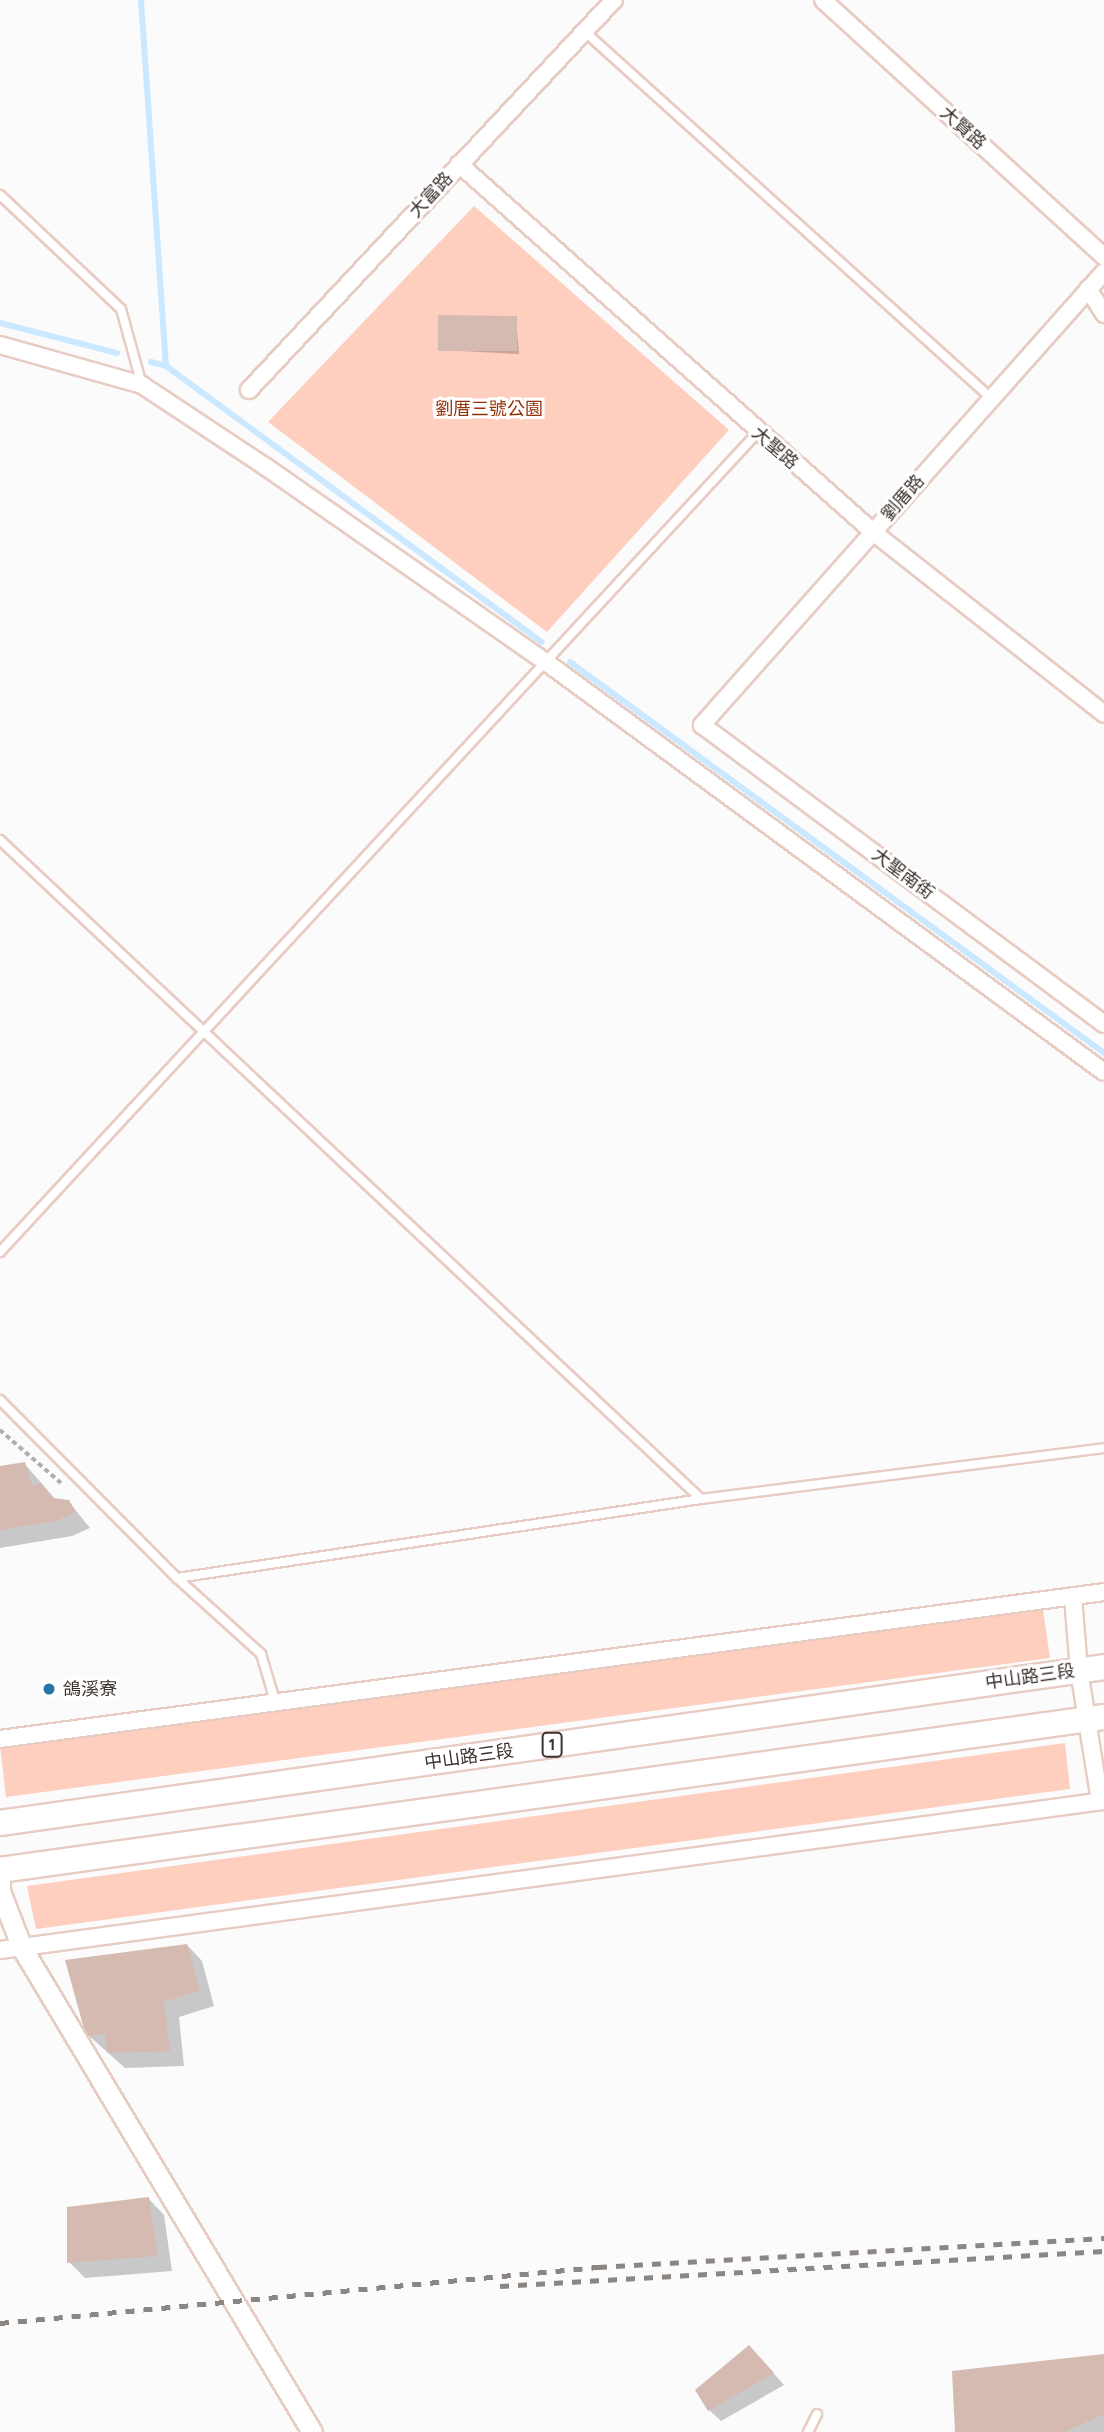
<!DOCTYPE html>
<html>
<head>
<meta charset="utf-8">
<style>
	body { margin:0 }
	#map { position:relative; width:1104px; height:2432px; overflow:hidden; background:#fbfbfb; font-family:Figtree,"Noto Sans TC",sans-serif }
	div>[style] { position:absolute }
	[style*='--x'] { left:calc(var(--x)*1px); top:calc(var(--y)*1px); width:calc(var(--w)*1px); rotate:calc(var(--a)*1deg) }
	.green>* { inset:0; background:#fecebf }
	.shadow>* { inset:0; background:#0003 }
	.stream>* { height:6px; margin:-3px; padding:0 3px; transform-origin:3px; border-radius:3px; background:#cae8ff }
	.building>* { inset:0; background:#d5bab1 }
	.path>* { height:3.5px; margin-top:-1.75px; transform-origin:0; background:repeating-linear-gradient(90deg,#b2aeac 0 5px,transparent 0 8.5px) }
	.roads { filter:drop-shadow(2px 0 #e7ccc3) drop-shadow(-2px 0 #e7ccc3) drop-shadow(0 2px #e7ccc3) drop-shadow(0 -2px #e7ccc3) }
	.service>* { height:8px; margin:-4px; padding:0 4px; transform-origin:4px; border-radius:4px; background:#fff }
	.minor>* { height:16px; margin:-8px; padding:0 8px; transform-origin:8px; border-radius:8px; background:#fff }
	.tertiary>* { height:19px; margin:-9.5px; padding:0 9.5px; transform-origin:9.5px; border-radius:9.5px; background:#fff }
	.primary>* { height:24px; margin:-12px; padding:0 12px; transform-origin:12px; border-radius:12px; background:#fff }
	.rail>* { height:5px; margin-top:-2.5px; transform-origin:0; background:repeating-linear-gradient(90deg,#8c8683 0 9px,transparent 0 18px) }
	.dots>* { width:19px; height:19px; translate:-50% -50%; box-sizing:border-box; border:4px solid #fff; border-radius:50% }
	span { translate:-50% -50%; white-space:nowrap; text-align:center; line-height:1.15; -webkit-text-stroke:6px #fff; paint-order:stroke }
	.shield-label span { padding:2px 5px; background:#fff; border:2px solid; border-radius:5px; -webkit-text-stroke-width:0 }
	.shield-label { font-size:16px; color:#3b312d; font-weight:700 }
	.street-label { font-size:18px; color:#3b312d }
	.park-label { font-size:18px; color:#943209 }
	.poi-label { font-size:18px; color:#3b312d }
	.left { translate:0 -50%; text-align:left }
</style>
</head>
<body>
<div id="map">
	<div class="green">
		<i style="clip-path:polygon(474px 206px,729px 430px,547px 632px,268px 422px)"></i>
		<i style="clip-path:polygon(1043px 1610px,1050px 1658px,6px 1797px,0 1746px)"></i>
		<i style="clip-path:polygon(1065px 1743px,1070px 1789px,36px 1929px,27px 1886px)"></i>
	</div>
	<div class="shadow">
		<i style="clip-path:polygon(516px 318px,519px 354px,439px 350px)"></i>
		<i style="clip-path:polygon(24px 1463px,56px 1500px,69px 1502px,90px 1528px,72px 1536px,0 1548px,0 1468px)"></i>
		<i style="clip-path:polygon(187px 1945px,202px 1961px,214px 2006px,179px 2017px,184px 2066px,125px 2068px,88px 2035px)"></i>
		<i style="clip-path:polygon(149px 2199px,164px 2215px,172px 2271px,85px 2278px,69px 2262px)"></i>
		<i style="clip-path:polygon(1104px 2355px,1104px 2432px,956px 2432px)"></i>
		<i style="clip-path:polygon(761px 2359px,784px 2385px,721px 2421px,709px 2410px)"></i>
	</div>
	<div class="stream">
		<i style="--x:141;--y:0;--w:367;--a:86.1"></i>
		<i style="--x:0;--y:323;--w:121;--a:14.4"></i>
		<i style="--x:151;--y:362;--w:16;--a:15"></i>
		<i style="--x:166;--y:366;--w:466;--a:36.3"></i>
		<i style="--x:570;--y:662;--w:662;--a:36.21"></i>
	</div>
	<div class="building">
		<i style="clip-path:polygon(438px 315px,517px 316px,517px 351px,438px 351px)"></i>
		<i style="clip-path:polygon(25px 1462px,32px 1485px,41px 1483px,53px 1498px,69px 1500px,76px 1512px,56px 1521px,0 1530px,0 1466px)"></i>
		<i style="clip-path:polygon(187px 1944px,200px 1990px,164px 2002px,170px 2051px,107px 2053px,105px 2034px,86px 2036px,65px 1960px)"></i>
		<i style="clip-path:polygon(149px 2197px,158px 2256px,67px 2263px,67px 2207px)"></i>
		<i style="clip-path:polygon(749px 2345px,774px 2373px,708px 2411px,695px 2390px)"></i>
		<i style="clip-path:polygon(1104px 2354px,1104px 2414px,1064px 2432px,955px 2432px,952px 2371px)"></i>
	</div>
	<div class="path">
		<i style="--x:0;--y:1430;--w:81;--a:41"></i>
	</div>
	<div class="roads">
		<div class="service">
			<i style="--x:584;--y:31;--w:548;--a:42.04"></i>
			<i style="--x:0;--y:195;--w:166;--a:43.3"></i>
			<i style="--x:121;--y:309;--w:79;--a:74.6"></i>
			<i style="--x:0;--y:840;--w:962;--a:43.23"></i>
			<i style="--x:0;--y:1252;--w:1115;--a:-47.25"></i>
			<i style="--x:0;--y:1400;--w:251;--a:45.2"></i>
			<i style="--x:177;--y:1578;--w:113;--a:42.1"></i>
			<i style="--x:261;--y:1654;--w:49;--a:73.4"></i>
			<i style="--x:177;--y:1578;--w:530;--a:-8.57"></i>
			<i style="--x:701;--y:1499;--w:406;--a:-7.2"></i>
			<i style="--x:808;--y:2432;--w:20;--a:-63"></i>
		</div>
		<div class="minor">
			<i style="--x:823;--y:0;--w:381;--a:42.4"></i>
			<i style="--x:459;--y:164;--w:554;--a:41.63"></i>
			<i style="--x:873;--y:532;--w:294;--a:38.2"></i>
			<i style="--x:1104;--y:272;--w:606;--a:131.59"></i>
			<i style="--x:702;--y:725;--w:501;--a:36.64"></i>
			<i style="--x:1088;--y:289;--w:30;--a:57"></i>
			<i style="--x:0;--y:345;--w:148;--a:15.7"></i>
			<i style="--x:142;--y:385;--w:149;--a:33.5"></i>
			<i style="--x:266;--y:467;--w:341;--a:34.9"></i>
			<i style="--x:546;--y:662;--w:692;--a:36.31"></i>
			<i style="--x:249;--y:390;--w:534;--a:-46.9"></i>
			<i style="--x:1073;--y:1597;--w:73;--a:85.3"></i>
			<i style="--x:1079;--y:1670;--w:133;--a:80.9"></i>
			<i style="--x:0;--y:1739;--w:1114;--a:-7.58"></i>
			<i style="--x:0;--y:1950;--w:1114;--a:-7.69"></i>
		</div>
		<div class="tertiary">
			<i style="--x:0;--y:1878;--w:13;--a:90"></i>
			<i style="--x:0;--y:1891;--w:61;--a:68.9"></i>
			<i style="--x:22;--y:1948;--w:564;--a:59.07"></i>
		</div>
		<div class="primary">
			<i style="--x:0;--y:1823;--w:1115;--a:-8.04"></i>
			<i style="--x:0;--y:1870;--w:1115;--a:-7.89"></i>
		</div>
	</div>
	<div class="rail">
		<i style="--x:500;--y:2286;--w:605;--a:-3.32"></i>
		<i style="--x:0;--y:2323;--w:601;--a:-5.35"></i>
		<i style="--x:598;--y:2267;--w:507;--a:-3.28"></i>
	</div>
	<div class="dots">
		<i style="left:49px;top:1689px;background:#2675a7"></i>
	</div>
	<div class="shield-label">
		<span style="left:552px;top:1745px">1</span>
	</div>
	<div class="street-label">
		<span style="left:963px;top:128px;rotate:42deg">大賢路</span>
		<span style="left:431px;top:195px;rotate:-47deg">大富路</span>
		<span style="left:775px;top:448px;rotate:41deg">大聖路</span>
		<span style="left:903px;top:498px;rotate:-49deg">劉厝路</span>
		<span style="left:903px;top:874px;rotate:37deg">大聖南街</span>
		<span style="left:1030px;top:1677px;rotate:-8deg">中山路三段</span>
		<span style="left:469px;top:1757px;rotate:-8deg">中山路三段</span>
	</div>
	<div class="park-label">
		<span style="left:489px;top:409px">劉厝三號公園</span>
	</div>
	<div class="poi-label">
		<span class="left" style="left:63px;top:1689px">鴿溪寮</span>
	</div>
</div>
</body>
</html>
